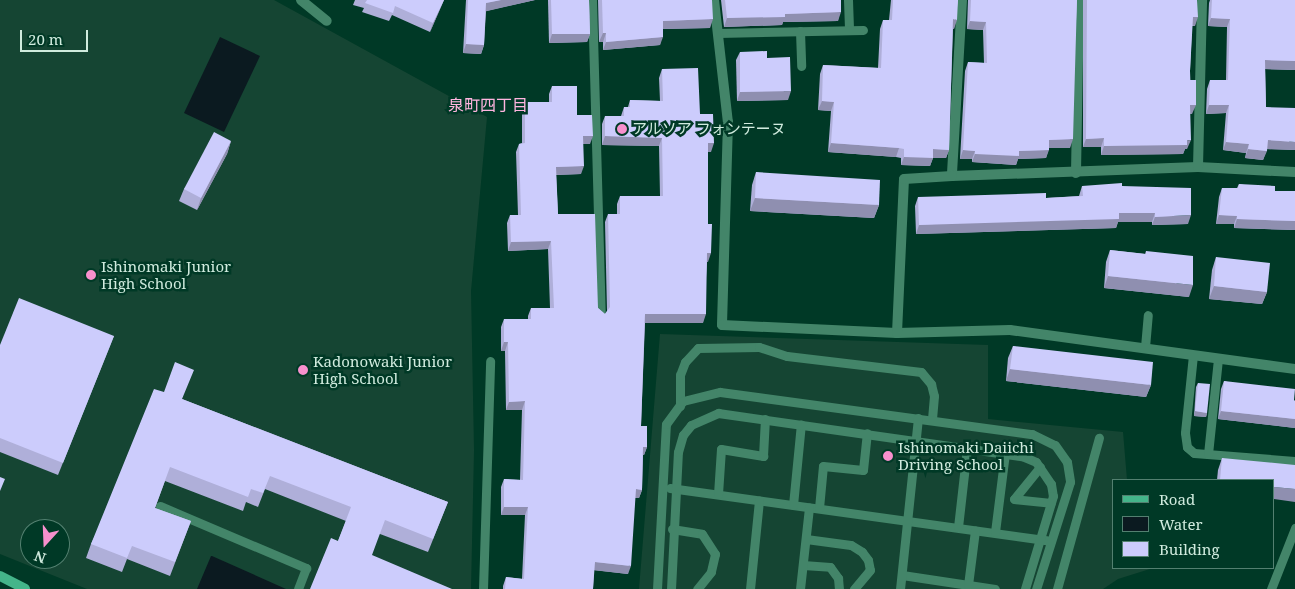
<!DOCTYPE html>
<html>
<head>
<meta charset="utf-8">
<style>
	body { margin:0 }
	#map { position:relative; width:1295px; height:589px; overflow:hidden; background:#003926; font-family:"Noto Serif","Noto Sans JP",serif }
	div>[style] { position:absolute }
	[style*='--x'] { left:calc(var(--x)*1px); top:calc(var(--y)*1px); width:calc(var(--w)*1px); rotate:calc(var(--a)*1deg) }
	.built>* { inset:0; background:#154533 }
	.water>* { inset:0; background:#0b1a20 }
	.lane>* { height:9px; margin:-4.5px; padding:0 4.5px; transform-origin:4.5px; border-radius:4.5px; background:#438569 }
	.street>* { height:10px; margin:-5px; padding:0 5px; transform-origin:5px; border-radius:5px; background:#438569 }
	.secondary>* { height:10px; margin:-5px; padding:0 5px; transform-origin:5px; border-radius:5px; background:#44b58a }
	.wall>* { inset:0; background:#afafd9 }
	.shaded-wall>* { inset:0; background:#8f8fb0 }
	.building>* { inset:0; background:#ccccfc }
	.dots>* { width:14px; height:14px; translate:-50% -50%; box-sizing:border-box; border:2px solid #003926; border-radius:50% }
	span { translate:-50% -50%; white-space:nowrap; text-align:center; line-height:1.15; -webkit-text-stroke:5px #003926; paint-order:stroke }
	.poi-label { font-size:15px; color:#d0ebde }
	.left { translate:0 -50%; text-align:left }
	.neighbourhood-label { font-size:16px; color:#ffb5df }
	.legend { position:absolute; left:1112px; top:479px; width:162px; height:90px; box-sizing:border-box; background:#003926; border:1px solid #538070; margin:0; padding:6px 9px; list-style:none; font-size:15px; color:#d0ebde }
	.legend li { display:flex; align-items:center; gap:10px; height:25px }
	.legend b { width:25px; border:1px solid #538070 }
	.north { position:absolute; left:20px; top:519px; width:50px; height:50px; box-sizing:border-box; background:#003926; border:1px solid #538070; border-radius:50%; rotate:200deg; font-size:14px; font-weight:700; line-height:20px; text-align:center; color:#d0ebde }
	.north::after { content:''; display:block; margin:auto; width:18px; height:22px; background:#f790cd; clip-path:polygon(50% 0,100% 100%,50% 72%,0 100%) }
	.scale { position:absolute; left:20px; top:30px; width:68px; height:22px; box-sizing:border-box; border:2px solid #d0ebde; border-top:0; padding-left:6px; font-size:15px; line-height:18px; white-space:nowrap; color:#d0ebde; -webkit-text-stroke:4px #003926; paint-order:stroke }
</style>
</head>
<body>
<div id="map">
	<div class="built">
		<i style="clip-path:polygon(evenodd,0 0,274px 0,487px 117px,471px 291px,474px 450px,471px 589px,87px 589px,0 554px,0 0,30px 529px,60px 529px,60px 559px,30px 559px,30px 529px)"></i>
		<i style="clip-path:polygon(660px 334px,988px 345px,988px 419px,1123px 432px,1127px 480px,1114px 480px,1114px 568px,1153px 568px,1118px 579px,1103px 589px,639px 589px)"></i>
	</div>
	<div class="water">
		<i style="clip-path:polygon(220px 37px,260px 56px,224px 132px,184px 113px)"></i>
		<i style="clip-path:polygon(211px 556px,212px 556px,286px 589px,197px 589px)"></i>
	</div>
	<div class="lane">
		<i style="--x:592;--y:0;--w:316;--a:88.4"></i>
		<i style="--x:848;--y:0;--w:30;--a:88"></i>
		<i style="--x:800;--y:31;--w:35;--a:88"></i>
		<i style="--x:718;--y:33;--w:145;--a:-1.2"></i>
		<i style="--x:1145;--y:347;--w:32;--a:-85"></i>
		<i style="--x:1193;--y:355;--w:78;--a:95.9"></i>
		<i style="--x:1185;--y:433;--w:14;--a:82"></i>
		<i style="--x:1187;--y:447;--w:9;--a:41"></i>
		<i style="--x:1194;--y:453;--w:101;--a:4.5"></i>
		<i style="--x:680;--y:406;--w:31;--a:-90"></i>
		<i style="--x:680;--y:375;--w:14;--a:-69"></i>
		<i style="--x:685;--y:362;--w:19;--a:-47"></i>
		<i style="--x:698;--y:348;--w:61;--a:-0.9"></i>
		<i style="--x:759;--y:347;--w:29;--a:18"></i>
		<i style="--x:787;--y:356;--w:135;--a:6.8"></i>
		<i style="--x:921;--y:372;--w:16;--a:50"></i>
		<i style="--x:931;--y:384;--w:12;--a:76"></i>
		<i style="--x:934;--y:396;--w:24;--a:95"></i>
		<i style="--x:1208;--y:454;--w:96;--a:-84"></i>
		<i style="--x:1040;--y:467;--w:41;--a:129.1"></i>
		<i style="--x:1014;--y:499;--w:37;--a:6"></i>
		<i style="--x:670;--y:488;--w:380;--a:7.9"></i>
		<i style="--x:718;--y:494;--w:45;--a:-86.2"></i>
		<i style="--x:721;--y:449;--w:43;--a:9.5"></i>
		<i style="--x:763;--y:456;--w:37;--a:-87"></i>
		<i style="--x:793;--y:505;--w:81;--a:-84.4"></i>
		<i style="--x:160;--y:506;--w:159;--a:23"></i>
		<i style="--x:306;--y:568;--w:22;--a:111"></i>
		<i style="--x:819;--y:508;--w:42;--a:-84.6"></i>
		<i style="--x:823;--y:466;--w:40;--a:5.7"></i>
		<i style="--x:863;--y:470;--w:37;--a:-84"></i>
		<i style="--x:958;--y:527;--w:80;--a:-83.5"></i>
		<i style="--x:672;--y:529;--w:30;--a:9"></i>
		<i style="--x:702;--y:534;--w:24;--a:57"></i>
		<i style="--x:715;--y:554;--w:18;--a:103"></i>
		<i style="--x:711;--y:572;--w:22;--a:129"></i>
		<i style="--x:995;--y:532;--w:80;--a:-82.8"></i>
		<i style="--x:806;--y:539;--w:45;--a:7.6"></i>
		<i style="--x:851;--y:545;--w:13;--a:32"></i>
		<i style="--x:862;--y:552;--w:10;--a:53"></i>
		<i style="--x:868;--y:560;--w:10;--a:79"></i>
		<i style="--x:870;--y:570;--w:25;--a:130"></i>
		<i style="--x:803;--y:565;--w:27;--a:4"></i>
		<i style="--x:830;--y:567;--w:14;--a:54"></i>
		<i style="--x:838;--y:578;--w:11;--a:85"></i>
		<i style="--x:902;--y:575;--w:94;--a:8.6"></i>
		<i style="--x:968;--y:585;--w:55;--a:-82.7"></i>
		<i style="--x:483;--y:589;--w:228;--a:-88.2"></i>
		<i style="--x:657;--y:589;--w:165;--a:-86.9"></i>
		<i style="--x:666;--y:424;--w:29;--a:-54"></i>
		<i style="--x:683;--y:401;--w:38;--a:-14"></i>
		<i style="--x:720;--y:392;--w:315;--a:7.7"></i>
		<i style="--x:1032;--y:434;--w:25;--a:26"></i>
		<i style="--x:1055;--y:445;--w:21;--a:55"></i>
		<i style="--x:1067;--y:462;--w:20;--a:81"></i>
		<i style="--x:1070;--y:482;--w:112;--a:107.6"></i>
		<i style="--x:671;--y:589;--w:137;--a:-87.1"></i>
		<i style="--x:678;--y:452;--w:18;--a:-74"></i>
		<i style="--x:683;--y:435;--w:13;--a:-51"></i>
		<i style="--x:691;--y:425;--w:30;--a:-24"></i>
		<i style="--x:718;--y:413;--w:307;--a:8.1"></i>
		<i style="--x:1022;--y:456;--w:15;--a:23"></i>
		<i style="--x:1036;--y:462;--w:27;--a:56"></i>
		<i style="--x:1051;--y:484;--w:12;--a:81"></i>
		<i style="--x:1053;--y:496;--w:97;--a:106.8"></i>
		<i style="--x:750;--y:589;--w:89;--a:-84.2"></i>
		<i style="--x:800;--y:589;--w:82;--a:-83.7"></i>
		<i style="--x:900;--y:589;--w:172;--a:-84"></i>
		<i style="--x:1057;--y:589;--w:157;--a:-74.5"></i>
		<i style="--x:1271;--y:589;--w:66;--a:-68.5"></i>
	</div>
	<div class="street">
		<i style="--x:301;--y:0;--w:33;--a:39"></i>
		<i style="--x:714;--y:0;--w:123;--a:83.5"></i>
		<i style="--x:728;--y:122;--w:203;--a:91.7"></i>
		<i style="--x:722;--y:325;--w:175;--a:2.6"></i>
		<i style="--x:897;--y:333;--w:113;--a:-1.5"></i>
		<i style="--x:1010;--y:330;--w:288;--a:7.8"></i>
		<i style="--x:962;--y:0;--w:176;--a:93.3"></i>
		<i style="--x:952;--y:176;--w:246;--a:-2.1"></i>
		<i style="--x:1198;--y:167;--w:97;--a:3"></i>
		<i style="--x:1198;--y:167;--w:167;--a:-88.6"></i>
		<i style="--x:1076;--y:173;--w:173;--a:-89"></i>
		<i style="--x:897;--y:333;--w:154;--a:-87.4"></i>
		<i style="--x:904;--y:179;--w:48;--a:-3.6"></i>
	</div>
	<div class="secondary">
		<i style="--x:0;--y:576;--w:28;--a:27"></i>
	</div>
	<div class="wall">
		<i style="clip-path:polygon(355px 0,444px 0,430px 32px,392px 15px,389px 21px,362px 12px,364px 8px,353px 5px)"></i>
		<i style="clip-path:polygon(466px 0,535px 0,486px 11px,484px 45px,481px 54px,463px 53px)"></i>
		<i style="clip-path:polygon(548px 0,589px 0,590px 34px,587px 42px,549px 43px)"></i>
		<i style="clip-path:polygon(598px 0,712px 0,710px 28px,663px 29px,660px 45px,603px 50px,603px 42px,599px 42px)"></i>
		<i style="clip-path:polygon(721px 0,841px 0,838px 21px,783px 22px,782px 25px,724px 27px)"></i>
		<i style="clip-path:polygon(891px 0,958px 0,954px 29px,953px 28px,949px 150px,946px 158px,933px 158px,930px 166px,901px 165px,901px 158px,896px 157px,828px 152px,831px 111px,818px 110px,820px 74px,823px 65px,878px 68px,880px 29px,883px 20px,889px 20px)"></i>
		<i style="clip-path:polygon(968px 0,1077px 0,1070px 148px,1049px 148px,1046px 158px,1018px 159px,1016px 165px,972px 162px,972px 159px,960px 159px,965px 71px,968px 62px,984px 63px,983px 30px,967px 29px)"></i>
		<i style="clip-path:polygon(1083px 0,1197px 0,1195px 26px,1192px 26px,1190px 71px,1192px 114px,1190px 114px,1187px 149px,1185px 149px,1183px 154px,1101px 155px,1101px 147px,1083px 147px)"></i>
		<i style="clip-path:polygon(1210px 0,1295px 0,1295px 70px,1265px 69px,1266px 107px,1295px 150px,1267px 149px,1263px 160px,1245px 158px,1246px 153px,1223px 150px,1226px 113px,1206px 114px,1207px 89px,1210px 80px,1226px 80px,1227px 27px,1208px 26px,1209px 3px)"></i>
		<i style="clip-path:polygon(740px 52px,767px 58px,788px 100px,737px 101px,736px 60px)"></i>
		<i style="clip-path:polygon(662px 69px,700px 114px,711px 152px,708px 152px,708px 262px,707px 262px,703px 323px,645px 323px,641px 426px,647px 447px,644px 455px,643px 455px,642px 490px,639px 498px,635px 498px,628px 574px,594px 570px,593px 589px,503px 589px,503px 586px,506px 577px,522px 579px,525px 515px,501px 515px,501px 487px,504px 479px,520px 480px,522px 410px,506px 410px,505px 351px,501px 351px,501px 327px,504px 319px,528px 319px,528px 316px,531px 308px,550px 308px,548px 249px,508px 251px,507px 223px,510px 215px,518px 215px,516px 152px,519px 144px,522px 143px,522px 111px,525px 102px,549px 102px,549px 94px,552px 86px,577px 115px,590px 144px,583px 144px,581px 174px,556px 175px,558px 214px,598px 308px,605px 314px,607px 311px,605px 222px,608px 214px,617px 214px,617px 204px,620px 196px,660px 196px,659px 146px,602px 145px,602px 124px,605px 116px,621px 116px,624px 107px,628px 107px,630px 100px,660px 101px,659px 78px)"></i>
		<i style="clip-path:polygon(231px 141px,227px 154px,197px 210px,179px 201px,184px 189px)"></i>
		<i style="clip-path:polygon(756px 172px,879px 205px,874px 218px,750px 211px,752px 185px)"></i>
		<i style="clip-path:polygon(1239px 184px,1275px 191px,1295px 191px,1295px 230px,1234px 228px,1234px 224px,1216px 224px,1219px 197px,1222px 188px,1237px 188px)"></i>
		<i style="clip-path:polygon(1082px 186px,1122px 186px,1188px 224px,1152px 225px,1152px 222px,1118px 222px,1116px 228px,916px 234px,915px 206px,918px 197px,1046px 198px,1079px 196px)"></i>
		<i style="clip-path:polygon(1110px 250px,1145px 254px,1146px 251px,1189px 297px,1104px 288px,1106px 262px)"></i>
		<i style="clip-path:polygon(1216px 257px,1267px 292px,1262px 304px,1209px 299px,1212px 270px)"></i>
		<i style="clip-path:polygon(114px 336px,58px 475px,0 452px,0 345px)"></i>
		<i style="clip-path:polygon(1013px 346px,1151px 385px,1146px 397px,1006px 381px,1008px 358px)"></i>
		<i style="clip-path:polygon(1224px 381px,1295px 401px,1295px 428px,1218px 419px,1221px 389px)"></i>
		<i style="clip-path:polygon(1198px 383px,1207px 413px,1206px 417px,1194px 416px,1196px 387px)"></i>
		<i style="clip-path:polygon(164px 392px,448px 502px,428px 552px,380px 534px,338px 541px,346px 521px,265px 489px,258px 507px,246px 502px,243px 511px,165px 481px,155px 508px,191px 521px,170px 576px,127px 559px,122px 572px,86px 558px,91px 544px)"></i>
		<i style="clip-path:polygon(1222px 458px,1274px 480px,1217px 480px,1218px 470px)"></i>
	</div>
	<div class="shaded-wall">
		<i style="clip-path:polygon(444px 0,430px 32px,433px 23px)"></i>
		<i style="clip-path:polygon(501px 0,535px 0,483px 12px,486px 3px)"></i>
		<i style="clip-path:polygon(841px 12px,838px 21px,783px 22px,782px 25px,724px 27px,727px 18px,785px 14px)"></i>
		<i style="clip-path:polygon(1193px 17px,1198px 17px,1195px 26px,1190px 25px)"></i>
		<i style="clip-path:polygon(1211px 18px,1230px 19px,1227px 27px,1208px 26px)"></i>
		<i style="clip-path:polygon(713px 19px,710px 28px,660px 29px,663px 21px)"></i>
		<i style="clip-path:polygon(953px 19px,957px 20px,954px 29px,950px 28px)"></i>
		<i style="clip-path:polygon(970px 21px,986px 22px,983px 30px,967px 29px)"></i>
		<i style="clip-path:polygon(603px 33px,606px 33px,603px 42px,599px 42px)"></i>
		<i style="clip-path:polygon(552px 34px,590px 34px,587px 42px,549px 43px)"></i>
		<i style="clip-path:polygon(663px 37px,660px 45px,603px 50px,606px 42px)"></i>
		<i style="clip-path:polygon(466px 44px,484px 45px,481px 54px,463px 53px)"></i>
		<i style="clip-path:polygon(1265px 60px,1295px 61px,1295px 70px,1262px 69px)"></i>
		<i style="clip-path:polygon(791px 91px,788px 100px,737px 101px,740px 92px)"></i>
		<i style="clip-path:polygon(822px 101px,834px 102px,831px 111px,818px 110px)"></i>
		<i style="clip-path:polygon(1190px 105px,1196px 105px,1192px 114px,1187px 114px)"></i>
		<i style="clip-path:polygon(1209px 105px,1229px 105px,1226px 113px,1206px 114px)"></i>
		<i style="clip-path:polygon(583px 136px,593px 136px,590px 144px,580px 144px)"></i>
		<i style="clip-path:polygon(605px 136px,662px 138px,659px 146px,602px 145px)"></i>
		<i style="clip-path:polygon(1104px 138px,1101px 147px,1083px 147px,1086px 139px)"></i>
		<i style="clip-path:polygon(1073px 139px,1070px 148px,1046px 148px,1049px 140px)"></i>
		<i style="clip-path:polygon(1191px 140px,1187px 149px,1185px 149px,1183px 154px,1101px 155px,1104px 146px)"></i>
		<i style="clip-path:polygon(1268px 140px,1295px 142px,1295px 150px,1264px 149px)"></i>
		<i style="clip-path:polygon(231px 141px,227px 154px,197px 210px,201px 198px)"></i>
		<i style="clip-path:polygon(1226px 142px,1249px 144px,1246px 153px,1223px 150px)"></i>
		<i style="clip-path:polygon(708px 143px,714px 143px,711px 152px,705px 152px)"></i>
		<i style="clip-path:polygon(831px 143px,899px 148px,896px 157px,828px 152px)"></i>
		<i style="clip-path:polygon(933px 149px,949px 150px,946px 158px,933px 158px,930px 166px,901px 165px,904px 157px)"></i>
		<i style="clip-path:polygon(1248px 149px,1267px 151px,1263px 160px,1245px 158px)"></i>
		<i style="clip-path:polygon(963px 150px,975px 151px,972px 159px,960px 159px)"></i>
		<i style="clip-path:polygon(1049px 150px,1046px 158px,1018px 159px,1016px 165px,972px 162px,975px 154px,1019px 151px)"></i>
		<i style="clip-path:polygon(584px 166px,581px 174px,553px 175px,556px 167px)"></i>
		<i style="clip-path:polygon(755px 198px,879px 205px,874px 218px,750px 211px)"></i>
		<i style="clip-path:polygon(1119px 213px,1155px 213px,1152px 222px,1118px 222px,1116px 228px,916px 234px,919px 225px)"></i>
		<i style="clip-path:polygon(1191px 215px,1188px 224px,1152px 225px,1155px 217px)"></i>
		<i style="clip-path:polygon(1219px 215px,1237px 216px,1234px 224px,1216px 224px)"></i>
		<i style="clip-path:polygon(1237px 219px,1295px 221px,1295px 230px,1234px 228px)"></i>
		<i style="clip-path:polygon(551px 241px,548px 249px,508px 251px,511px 242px)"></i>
		<i style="clip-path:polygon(707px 253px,711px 253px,708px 262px,704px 262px)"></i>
		<i style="clip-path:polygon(1108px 276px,1193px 285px,1189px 297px,1104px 288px)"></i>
		<i style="clip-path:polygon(1214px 286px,1267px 292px,1262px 304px,1209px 299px)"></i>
		<i style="clip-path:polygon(645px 314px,706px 314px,703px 323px,642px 323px)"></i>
		<i style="clip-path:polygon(504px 342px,508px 342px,505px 351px,501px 351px)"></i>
		<i style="clip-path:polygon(1010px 369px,1151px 385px,1146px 397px,1006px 381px)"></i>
		<i style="clip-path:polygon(525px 401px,522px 410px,506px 410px,509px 402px)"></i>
		<i style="clip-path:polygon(1195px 411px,1207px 413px,1206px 417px,1194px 416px)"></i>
		<i style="clip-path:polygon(1221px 411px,1295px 419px,1295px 428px,1218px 419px)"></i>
		<i style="clip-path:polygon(643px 447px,647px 447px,644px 455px,640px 455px)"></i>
		<i style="clip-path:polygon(1274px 487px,1295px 489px,1295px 502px,1274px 499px)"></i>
		<i style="clip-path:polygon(636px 489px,642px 490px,639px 498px,633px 498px)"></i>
		<i style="clip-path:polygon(504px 507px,528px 507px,525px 515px,501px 515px)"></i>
		<i style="clip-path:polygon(595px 562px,631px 566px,628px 574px,592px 570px)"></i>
	</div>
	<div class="building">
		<i style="clip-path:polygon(367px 0,444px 0,433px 23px,395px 6px,393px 13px,365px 3px)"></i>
		<i style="clip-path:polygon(468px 0,501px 0,486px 3px,484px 45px,466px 44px)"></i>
		<i style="clip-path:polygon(551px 0,589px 0,590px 34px,552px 34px)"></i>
		<i style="clip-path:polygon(602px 0,712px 0,713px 19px,663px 21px,663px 37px,606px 42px,606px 33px,603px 33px)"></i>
		<i style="clip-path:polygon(725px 0,841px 0,841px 12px,785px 14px,785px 17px,727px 18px)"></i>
		<i style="clip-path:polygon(893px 0,958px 0,957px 20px,953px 19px,949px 150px,933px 149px,933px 158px,904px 157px,904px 149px,899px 148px,831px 143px,834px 102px,822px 101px,823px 65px,881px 68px,883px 20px,892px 20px)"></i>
		<i style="clip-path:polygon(971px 0,1077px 0,1073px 139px,1049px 140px,1049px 150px,1019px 151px,1019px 156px,975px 154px,975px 151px,963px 150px,968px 62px,987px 63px,986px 22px,970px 21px)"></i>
		<i style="clip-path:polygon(1087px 0,1197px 0,1198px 17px,1193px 17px,1190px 71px,1190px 80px,1196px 80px,1196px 105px,1190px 105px,1191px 140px,1187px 140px,1187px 145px,1104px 146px,1104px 138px,1086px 139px)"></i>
		<i style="clip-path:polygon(1212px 0,1295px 0,1295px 61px,1265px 60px,1266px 107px,1295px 108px,1295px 142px,1268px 140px,1267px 151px,1248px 149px,1249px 144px,1226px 142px,1229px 105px,1209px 105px,1210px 80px,1228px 80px,1230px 19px,1211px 18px)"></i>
		<i style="clip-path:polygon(767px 51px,767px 58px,790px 57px,791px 91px,740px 92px,740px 52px)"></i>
		<i style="clip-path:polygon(698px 68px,700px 114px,713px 114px,714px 143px,708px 143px,708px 224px,712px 224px,711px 253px,707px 253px,706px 314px,645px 314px,641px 426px,647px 426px,647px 447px,643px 447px,642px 490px,636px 489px,631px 566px,595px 562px,593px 589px,505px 589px,506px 577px,524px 579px,528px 507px,504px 507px,504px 479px,523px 480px,525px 401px,509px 402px,508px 342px,504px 342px,504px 319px,531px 319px,531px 308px,554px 308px,551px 241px,511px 242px,510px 215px,521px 215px,519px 144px,525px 143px,525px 102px,552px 102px,552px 86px,577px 86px,577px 115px,592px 115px,593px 136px,583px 136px,584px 166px,556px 167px,558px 214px,595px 214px,598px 308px,605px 314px,610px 307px,608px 214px,620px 214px,620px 196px,663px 196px,662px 138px,605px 136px,605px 116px,624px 116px,624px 107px,630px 107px,630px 100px,663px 101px,662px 69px)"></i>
		<i style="clip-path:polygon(214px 132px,231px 141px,201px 198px,184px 189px)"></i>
		<i style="clip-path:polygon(756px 172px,880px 180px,879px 205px,755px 198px)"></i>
		<i style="clip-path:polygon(1122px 183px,1122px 186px,1191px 188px,1191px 215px,1155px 217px,1155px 213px,1119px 213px,1119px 219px,919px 225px,918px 197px,1046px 193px,1046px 198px,1083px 196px,1082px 186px)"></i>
		<i style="clip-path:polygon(1239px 184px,1275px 186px,1275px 191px,1295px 191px,1295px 221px,1237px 219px,1237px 216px,1219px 215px,1222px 188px,1238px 188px)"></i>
		<i style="clip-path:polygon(1110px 250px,1146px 254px,1146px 251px,1193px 256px,1193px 285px,1108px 276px)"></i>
		<i style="clip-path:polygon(1216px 257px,1270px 263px,1267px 292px,1214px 286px)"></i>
		<i style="clip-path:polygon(19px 298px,114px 336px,63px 463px,0 438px,0 345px)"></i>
		<i style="clip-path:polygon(1013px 346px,1153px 362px,1151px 385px,1010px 369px)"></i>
		<i style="clip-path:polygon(175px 362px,194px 370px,182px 399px,448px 502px,433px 539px,385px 520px,372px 555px,452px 589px,310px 589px,331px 538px,338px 541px,351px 507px,270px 476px,263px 493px,251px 489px,248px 497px,170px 467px,155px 508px,191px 521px,175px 562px,132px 546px,127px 558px,91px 544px,154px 389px,164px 392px)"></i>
		<i style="clip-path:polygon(1224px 381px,1295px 389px,1294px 400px,1295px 401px,1295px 419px,1221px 411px)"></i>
		<i style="clip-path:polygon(1198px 383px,1210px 384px,1207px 413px,1195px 411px)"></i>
		<i style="clip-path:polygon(1222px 458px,1295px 465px,1295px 489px,1274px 487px,1274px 480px,1220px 480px)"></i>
		<i style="clip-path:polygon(0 477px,5px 479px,0 491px)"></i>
	</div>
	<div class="dots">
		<i style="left:622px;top:129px;background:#f790cd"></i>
		<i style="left:91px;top:275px;background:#f790cd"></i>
		<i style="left:303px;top:370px;background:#f790cd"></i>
		<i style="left:888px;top:456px;background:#f790cd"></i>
	</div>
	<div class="poi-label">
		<span class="left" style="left:632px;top:129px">アルソア フォンテーヌ</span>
		<span class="left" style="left:101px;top:275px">Ishinomaki Junior<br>High School</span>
		<span class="left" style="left:313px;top:370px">Kadonowaki Junior<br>High School</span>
		<span class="left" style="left:898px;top:456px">Ishinomaki Daiichi<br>Driving School</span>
	</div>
	<div class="neighbourhood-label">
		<span style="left:488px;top:105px">泉町四丁目</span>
	</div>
	<ul class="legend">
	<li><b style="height:6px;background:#44b58a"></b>Road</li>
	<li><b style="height:14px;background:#0b1a20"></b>Water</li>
	<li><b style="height:14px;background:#ccccfc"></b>Building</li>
	</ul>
	<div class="north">N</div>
	<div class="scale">20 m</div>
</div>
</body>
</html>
